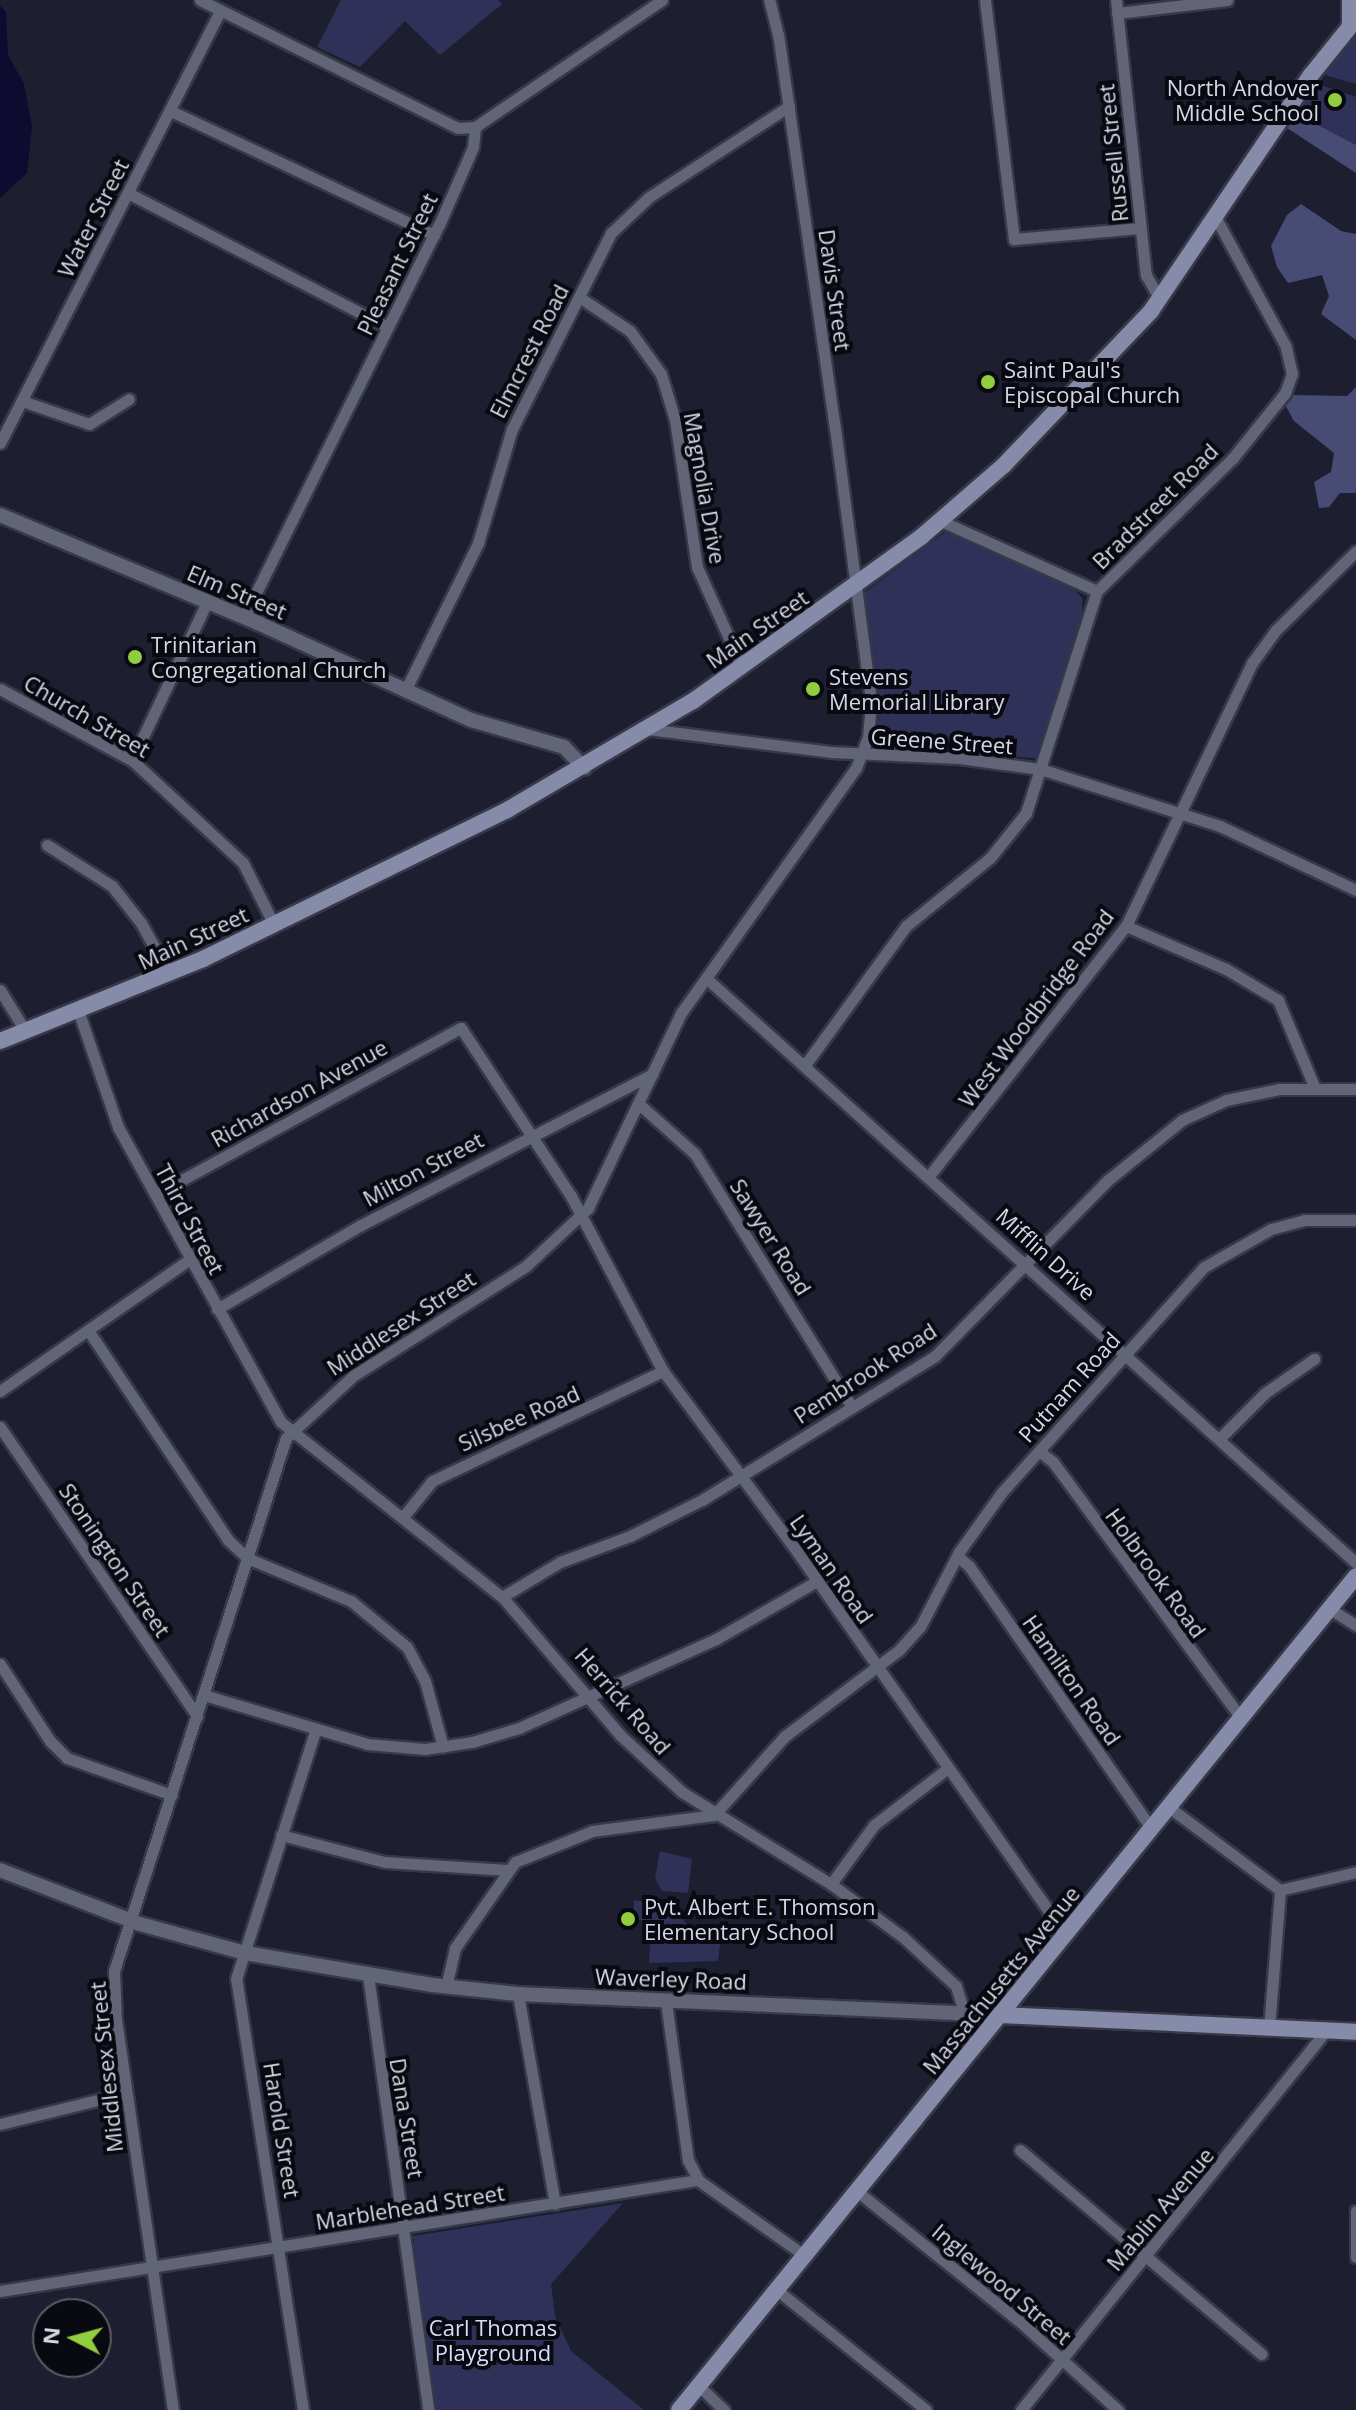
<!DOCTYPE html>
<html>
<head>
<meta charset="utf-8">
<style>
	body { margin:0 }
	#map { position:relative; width:1356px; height:2410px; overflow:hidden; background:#1d1f30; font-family:"Open Sans",sans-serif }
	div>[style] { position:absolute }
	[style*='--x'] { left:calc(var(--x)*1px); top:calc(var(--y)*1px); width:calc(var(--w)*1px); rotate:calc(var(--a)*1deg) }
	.green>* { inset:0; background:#2f3158 }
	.forest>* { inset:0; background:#484c75 }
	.water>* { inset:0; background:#0d0b2f }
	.roads { filter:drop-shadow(2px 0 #373949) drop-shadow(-2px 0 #373949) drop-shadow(0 2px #373949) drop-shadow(0 -2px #373949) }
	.minor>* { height:11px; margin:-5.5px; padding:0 5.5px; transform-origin:5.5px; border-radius:5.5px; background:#626478 }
	.tertiary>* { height:14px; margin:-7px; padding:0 7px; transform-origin:7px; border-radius:7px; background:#626478 }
	.secondary>* { height:16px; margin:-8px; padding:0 8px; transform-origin:8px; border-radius:8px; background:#878baa }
	.dots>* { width:22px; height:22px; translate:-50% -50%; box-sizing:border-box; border:4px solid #090911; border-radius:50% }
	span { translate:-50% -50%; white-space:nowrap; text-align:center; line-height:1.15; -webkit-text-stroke:8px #090911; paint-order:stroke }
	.poi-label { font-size:22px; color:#d6d7e4 }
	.right { translate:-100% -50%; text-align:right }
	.left { translate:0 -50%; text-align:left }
	.street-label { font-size:22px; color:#d6d7e4 }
	.park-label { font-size:22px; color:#d9ddfa }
	.north { position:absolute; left:32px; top:2298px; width:80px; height:80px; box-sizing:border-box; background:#090911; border:2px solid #5b5b65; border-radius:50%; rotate:276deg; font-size:22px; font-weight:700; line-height:32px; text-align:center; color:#d6d7e4 }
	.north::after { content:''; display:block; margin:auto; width:28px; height:36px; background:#91cd3f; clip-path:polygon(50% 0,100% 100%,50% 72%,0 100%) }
</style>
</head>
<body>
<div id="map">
	<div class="green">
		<i style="clip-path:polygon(341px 0,498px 0,502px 4px,440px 55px,405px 21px,360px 67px,317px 47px)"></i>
		<i style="clip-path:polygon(1356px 36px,1356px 84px,1325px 75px,1334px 62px)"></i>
		<i style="clip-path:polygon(1317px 84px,1356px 97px,1356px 145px,1297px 114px)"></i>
		<i style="clip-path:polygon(948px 530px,1071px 586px,1082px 598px,1082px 617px,1036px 758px,874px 747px,876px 699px,864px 593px)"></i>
		<i style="clip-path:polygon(660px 1851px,692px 1859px,688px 1893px,662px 1891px,655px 1878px)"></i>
		<i style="clip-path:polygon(634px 1900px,669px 1906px,702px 1939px,720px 1944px,718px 1961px,649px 1963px,651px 1921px,634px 1920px)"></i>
		<i style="clip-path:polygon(623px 2203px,551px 2284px,555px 2316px,571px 2351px,644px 2410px,435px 2410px,413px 2236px)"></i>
	</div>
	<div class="forest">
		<i style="clip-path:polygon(1297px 114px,1356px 145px,1356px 173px,1287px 128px)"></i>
		<i style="clip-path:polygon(1301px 204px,1341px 231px,1356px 234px,1356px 340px,1321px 314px,1329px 296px,1322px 275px,1288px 283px,1277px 267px,1271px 246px,1287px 215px)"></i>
		<i style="clip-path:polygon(1356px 387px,1356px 493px,1340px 493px,1329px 507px,1319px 508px,1314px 482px,1331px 472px,1334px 453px,1294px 421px,1284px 403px,1292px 395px,1347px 396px)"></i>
	</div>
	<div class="water">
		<i style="clip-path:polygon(0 6px,6px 12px,8px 55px,24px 84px,32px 126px,27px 173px,0 198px)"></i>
	</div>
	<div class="roads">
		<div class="minor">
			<i style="--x:200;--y:0;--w:288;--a:26.4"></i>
			<i style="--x:458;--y:128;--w:17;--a:-3"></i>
			<i style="--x:475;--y:127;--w:226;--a:-34.2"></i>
			<i style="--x:985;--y:0;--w:241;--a:83.1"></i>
			<i style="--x:1014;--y:239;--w:127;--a:-5"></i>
			<i style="--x:1116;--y:0;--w:277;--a:83.8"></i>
			<i style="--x:1146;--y:275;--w:28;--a:60"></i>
			<i style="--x:1117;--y:13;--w:111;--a:-6.7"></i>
			<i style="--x:171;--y:111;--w:291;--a:25.2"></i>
			<i style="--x:128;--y:193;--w:292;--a:27.3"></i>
			<i style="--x:579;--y:297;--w:61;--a:33.7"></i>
			<i style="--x:630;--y:331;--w:53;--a:54.2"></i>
			<i style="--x:661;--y:374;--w:48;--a:73.1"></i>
			<i style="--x:675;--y:420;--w:149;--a:81.5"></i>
			<i style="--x:697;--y:567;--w:110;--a:65.8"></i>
			<i style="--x:22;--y:401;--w:71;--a:18.9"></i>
			<i style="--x:89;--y:424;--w:47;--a:-32"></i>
			<i style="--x:0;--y:443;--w:485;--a:-63"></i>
			<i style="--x:941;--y:521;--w:171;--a:24.2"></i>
			<i style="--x:244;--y:617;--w:438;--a:-63.6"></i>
			<i style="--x:439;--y:225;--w:85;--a:-66.4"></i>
			<i style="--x:473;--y:147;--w:20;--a:-84"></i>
			<i style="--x:0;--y:689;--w:151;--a:28.4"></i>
			<i style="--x:133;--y:761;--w:150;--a:42.8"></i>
			<i style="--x:243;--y:863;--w:69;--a:63.4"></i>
			<i style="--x:405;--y:691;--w:165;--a:-63.7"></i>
			<i style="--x:478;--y:543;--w:119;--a:-73.4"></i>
			<i style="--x:512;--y:429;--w:220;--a:-63.2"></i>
			<i style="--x:611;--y:233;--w:52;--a:-43.5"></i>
			<i style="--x:649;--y:197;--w:167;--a:-33"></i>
			<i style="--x:647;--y:729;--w:185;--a:7.1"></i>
			<i style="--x:831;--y:752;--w:128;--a:2.7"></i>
			<i style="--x:959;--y:758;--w:82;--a:7.7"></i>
			<i style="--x:1040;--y:769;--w:189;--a:17.6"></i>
			<i style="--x:1220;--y:826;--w:150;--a:25.2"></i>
			<i style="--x:132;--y:760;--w:175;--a:-64.6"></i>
			<i style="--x:47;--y:845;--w:77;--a:32.2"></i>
			<i style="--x:112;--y:886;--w:47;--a:51.9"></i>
			<i style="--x:141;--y:923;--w:58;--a:61.2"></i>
			<i style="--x:1126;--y:926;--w:109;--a:23.3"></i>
			<i style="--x:1226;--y:969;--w:61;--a:30.8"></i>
			<i style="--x:1278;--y:1000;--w:93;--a:67.3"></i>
			<i style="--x:706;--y:978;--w:874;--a:41.99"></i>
			<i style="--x:0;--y:990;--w:49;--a:58.2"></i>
			<i style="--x:79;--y:1013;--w:120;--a:71.1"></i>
			<i style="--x:118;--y:1127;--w:337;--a:61.1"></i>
			<i style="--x:281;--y:1422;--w:285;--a:38.4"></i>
			<i style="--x:504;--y:1599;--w:179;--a:49.5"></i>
			<i style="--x:620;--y:1735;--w:84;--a:42.6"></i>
			<i style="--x:682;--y:1792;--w:175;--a:31.7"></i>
			<i style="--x:831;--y:1884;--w:89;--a:36.4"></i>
			<i style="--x:903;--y:1937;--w:72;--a:42.8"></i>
			<i style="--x:956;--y:1986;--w:28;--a:73"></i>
			<i style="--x:805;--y:1065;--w:172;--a:-54"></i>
			<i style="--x:906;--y:926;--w:108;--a:-39"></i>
			<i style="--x:990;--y:858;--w:58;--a:-51.3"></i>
			<i style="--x:1026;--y:813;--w:233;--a:-72.3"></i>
			<i style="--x:1097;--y:591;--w:189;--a:-44.4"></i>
			<i style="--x:1232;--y:459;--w:85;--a:-51.2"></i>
			<i style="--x:1285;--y:393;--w:20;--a:-70"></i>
			<i style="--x:1292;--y:374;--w:28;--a:-103"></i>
			<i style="--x:1286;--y:347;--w:147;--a:-118.5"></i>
			<i style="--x:639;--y:1104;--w:75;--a:41.8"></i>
			<i style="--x:695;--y:1154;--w:298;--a:58.2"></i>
			<i style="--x:929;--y:1176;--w:318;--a:-51.8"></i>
			<i style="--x:1126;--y:926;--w:292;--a:-64.4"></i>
			<i style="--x:1252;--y:663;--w:41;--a:-54"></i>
			<i style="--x:1276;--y:630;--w:112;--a:-44.6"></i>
			<i style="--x:156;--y:1194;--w:347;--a:-28.6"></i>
			<i style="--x:461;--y:1028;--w:201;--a:56.8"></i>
			<i style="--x:571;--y:1196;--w:198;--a:62.3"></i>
			<i style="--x:663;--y:1371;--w:227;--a:53.4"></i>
			<i style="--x:798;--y:1553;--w:466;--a:55"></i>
			<i style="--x:217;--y:1309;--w:167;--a:-30.3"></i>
			<i style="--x:361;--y:1225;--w:328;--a:-27.4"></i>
			<i style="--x:88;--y:1330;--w:252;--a:56.3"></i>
			<i style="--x:228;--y:1540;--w:26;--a:43"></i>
			<i style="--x:247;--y:1558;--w:113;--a:22.5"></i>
			<i style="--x:351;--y:1601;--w:72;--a:39.4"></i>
			<i style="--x:407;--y:1647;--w:38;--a:62"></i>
			<i style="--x:425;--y:1681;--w:68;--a:74.7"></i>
			<i style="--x:0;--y:1391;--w:231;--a:-34.8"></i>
			<i style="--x:0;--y:1427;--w:350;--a:55.7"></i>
			<i style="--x:1220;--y:1438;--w:64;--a:-45"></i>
			<i style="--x:1265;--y:1393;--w:60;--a:-34.8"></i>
			<i style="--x:1039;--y:1451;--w:18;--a:38"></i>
			<i style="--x:1053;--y:1462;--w:318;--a:53.7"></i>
			<i style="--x:403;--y:1517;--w:46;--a:-51.1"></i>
			<i style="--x:432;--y:1481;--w:256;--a:-25.5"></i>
			<i style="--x:957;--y:1556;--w:16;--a:40"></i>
			<i style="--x:969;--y:1566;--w:320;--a:55.2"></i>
			<i style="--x:502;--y:1597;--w:68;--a:-31.1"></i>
			<i style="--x:560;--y:1562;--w:75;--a:-20.4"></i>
			<i style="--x:630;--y:1536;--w:80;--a:-26.6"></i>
			<i style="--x:702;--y:1500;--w:274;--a:-31.7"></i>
			<i style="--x:935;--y:1356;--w:247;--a:-45.5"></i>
			<i style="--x:1108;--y:1180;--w:95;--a:-39"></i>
			<i style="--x:1182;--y:1120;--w:48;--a:-24.4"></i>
			<i style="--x:1226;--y:1100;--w:54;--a:-11.7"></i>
			<i style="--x:1279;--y:1089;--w:77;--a:0"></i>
			<i style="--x:1330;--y:1609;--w:31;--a:32"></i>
			<i style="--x:0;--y:1664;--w:92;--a:57"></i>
			<i style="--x:50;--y:1741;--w:24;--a:45"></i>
			<i style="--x:67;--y:1758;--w:111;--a:19.4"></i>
			<i style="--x:204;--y:1695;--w:170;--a:16.7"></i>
			<i style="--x:367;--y:1744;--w:58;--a:4.9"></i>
			<i style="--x:425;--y:1749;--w:48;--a:-8.5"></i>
			<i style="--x:472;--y:1742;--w:49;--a:-16.6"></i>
			<i style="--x:519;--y:1728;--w:216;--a:-24.3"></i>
			<i style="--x:716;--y:1639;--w:116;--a:-29.9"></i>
			<i style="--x:1170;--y:1808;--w:137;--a:36.7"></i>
			<i style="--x:1280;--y:1890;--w:78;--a:-13.3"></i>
			<i style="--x:281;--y:1835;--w:107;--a:14.6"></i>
			<i style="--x:385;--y:1862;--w:122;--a:3.8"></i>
			<i style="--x:831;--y:1884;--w:73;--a:-53.9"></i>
			<i style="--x:874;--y:1825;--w:93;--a:-37.6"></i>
			<i style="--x:368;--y:1975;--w:439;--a:82.1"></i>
			<i style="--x:446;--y:1987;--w:40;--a:-77"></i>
			<i style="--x:455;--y:1948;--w:105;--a:-55.1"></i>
			<i style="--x:515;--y:1862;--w:83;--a:-21.9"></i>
			<i style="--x:592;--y:1831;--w:123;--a:-7.5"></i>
			<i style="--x:714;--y:1815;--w:106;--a:-48.1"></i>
			<i style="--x:785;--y:1736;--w:143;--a:-37"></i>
			<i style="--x:899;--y:1650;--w:31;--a:-48"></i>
			<i style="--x:920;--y:1627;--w:85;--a:-62.5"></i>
			<i style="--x:959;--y:1552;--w:74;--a:-54.4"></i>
			<i style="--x:1002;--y:1492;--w:302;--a:-48.1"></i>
			<i style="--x:1204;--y:1267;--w:77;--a:-29.6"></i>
			<i style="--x:1271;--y:1229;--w:34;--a:-15"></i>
			<i style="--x:1304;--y:1220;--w:52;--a:0"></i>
			<i style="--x:518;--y:1994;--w:213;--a:80"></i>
			<i style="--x:666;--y:2002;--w:160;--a:82.1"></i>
			<i style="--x:688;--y:2160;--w:22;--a:63"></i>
			<i style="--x:1269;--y:2028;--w:138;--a:-85.4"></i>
			<i style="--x:0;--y:2124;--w:130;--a:-13.8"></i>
			<i style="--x:1020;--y:2150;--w:316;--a:40.2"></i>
			<i style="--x:858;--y:2192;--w:205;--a:38.7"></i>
			<i style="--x:1018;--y:2320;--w:135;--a:42"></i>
			<i style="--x:1356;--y:2211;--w:46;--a:90"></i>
			<i style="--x:777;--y:2290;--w:191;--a:38.8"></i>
			<i style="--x:0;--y:2291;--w:707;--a:-9.04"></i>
			<i style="--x:698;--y:2180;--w:130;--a:35.3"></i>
			<i style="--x:699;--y:2386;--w:35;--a:44"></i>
			<i style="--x:173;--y:2410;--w:393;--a:-98.3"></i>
			<i style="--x:116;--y:2021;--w:50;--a:-92.3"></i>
			<i style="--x:114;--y:1971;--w:560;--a:-72.12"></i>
			<i style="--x:286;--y:1438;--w:91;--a:-42.8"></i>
			<i style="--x:353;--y:1376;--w:205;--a:-32.4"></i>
			<i style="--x:526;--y:1266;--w:85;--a:-43.1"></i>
			<i style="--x:588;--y:1208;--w:216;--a:-64.5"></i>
			<i style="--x:681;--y:1013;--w:301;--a:-54.5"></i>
			<i style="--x:856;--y:768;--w:33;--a:-69"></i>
			<i style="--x:868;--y:737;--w:36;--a:-85"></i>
			<i style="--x:871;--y:701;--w:274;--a:-97.5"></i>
			<i style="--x:835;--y:429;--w:398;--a:-98.2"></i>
			<i style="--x:778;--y:35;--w:36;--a:-104"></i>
			<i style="--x:303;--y:2410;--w:436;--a:-98.8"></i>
			<i style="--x:236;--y:1979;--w:263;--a:-72.3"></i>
			<i style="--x:1021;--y:2410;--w:486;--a:-51.2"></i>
		</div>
		<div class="tertiary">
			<i style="--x:0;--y:515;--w:280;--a:22.7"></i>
			<i style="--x:258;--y:623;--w:234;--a:24.5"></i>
			<i style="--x:471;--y:720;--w:97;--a:16.2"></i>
			<i style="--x:564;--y:747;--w:29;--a:46"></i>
			<i style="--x:0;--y:1870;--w:150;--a:21.1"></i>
			<i style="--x:140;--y:1924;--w:109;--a:15.4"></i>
			<i style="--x:245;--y:1953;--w:190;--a:9.7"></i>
			<i style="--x:432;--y:1985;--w:86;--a:6"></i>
			<i style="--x:518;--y:1994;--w:482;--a:2.5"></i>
		</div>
		<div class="secondary">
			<i style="--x:1350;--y:0;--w:24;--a:90"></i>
			<i style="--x:0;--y:1041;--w:219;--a:-22"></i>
			<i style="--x:203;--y:959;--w:339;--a:-26.1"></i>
			<i style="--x:507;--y:810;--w:216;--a:-30.4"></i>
			<i style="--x:693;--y:701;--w:281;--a:-35.7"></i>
			<i style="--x:921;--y:537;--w:110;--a:-40.9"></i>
			<i style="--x:1004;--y:465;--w:213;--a:-46.3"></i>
			<i style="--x:1151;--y:311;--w:285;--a:-55.9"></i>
			<i style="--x:1311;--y:75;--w:72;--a:-51.2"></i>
			<i style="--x:1000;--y:2015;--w:356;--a:2.7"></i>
			<i style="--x:679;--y:2410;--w:1074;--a:-50.93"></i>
		</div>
	</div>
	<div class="dots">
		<i style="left:1335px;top:100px;background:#91cd3f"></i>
		<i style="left:988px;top:382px;background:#91cd3f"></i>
		<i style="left:135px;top:657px;background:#91cd3f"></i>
		<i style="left:813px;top:689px;background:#91cd3f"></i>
		<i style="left:628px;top:1919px;background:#91cd3f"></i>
	</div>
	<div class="poi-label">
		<span class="right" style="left:1319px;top:100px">North Andover<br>Middle School</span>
		<span class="left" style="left:1004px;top:382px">Saint Paul's<br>Episcopal Church</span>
		<span class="left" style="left:151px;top:657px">Trinitarian<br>Congregational Church</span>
		<span class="left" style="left:829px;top:689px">Stevens<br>Memorial Library</span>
		<span class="left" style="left:644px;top:1919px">Pvt. Albert E. Thomson<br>Elementary School</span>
	</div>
	<div class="street-label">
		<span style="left:1113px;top:153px;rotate:-96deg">Russell Street</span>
		<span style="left:93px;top:218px;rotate:-63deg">Water Street</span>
		<span style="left:397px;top:264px;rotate:-64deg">Pleasant Street</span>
		<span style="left:835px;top:290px;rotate:82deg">Davis Street</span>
		<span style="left:529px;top:351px;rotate:-63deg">Elmcrest Road</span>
		<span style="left:705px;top:488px;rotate:80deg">Magnolia Drive</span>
		<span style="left:1155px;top:506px;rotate:-45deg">Bradstreet Road</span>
		<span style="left:237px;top:592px;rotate:23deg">Elm Street</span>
		<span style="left:757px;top:629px;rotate:-35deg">Main Street</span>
		<span style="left:87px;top:716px;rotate:30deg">Church Street</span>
		<span style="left:942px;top:741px;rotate:4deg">Greene Street</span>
		<span style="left:193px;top:938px;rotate:-25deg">Main Street</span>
		<span style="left:1036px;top:1008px;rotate:-53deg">West Woodbridge Road</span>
		<span style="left:299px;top:1093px;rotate:-29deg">Richardson Avenue</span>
		<span style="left:423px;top:1169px;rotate:-28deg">Milton Street</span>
		<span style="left:190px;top:1219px;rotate:62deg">Third Street</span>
		<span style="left:771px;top:1237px;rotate:58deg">Sawyer Road</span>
		<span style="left:1046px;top:1254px;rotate:42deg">Mifflin Drive</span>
		<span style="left:401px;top:1323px;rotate:-33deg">Middlesex Street</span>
		<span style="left:865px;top:1373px;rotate:-33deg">Pembrook Road</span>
		<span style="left:1069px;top:1387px;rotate:-48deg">Putnam Road</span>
		<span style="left:519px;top:1418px;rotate:-24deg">Silsbee Road</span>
		<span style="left:115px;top:1560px;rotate:56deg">Stonington Street</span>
		<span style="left:832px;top:1569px;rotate:55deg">Lyman Road</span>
		<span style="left:1156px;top:1573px;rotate:54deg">Holbrook Road</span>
		<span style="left:1072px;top:1680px;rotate:55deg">Hamilton Road</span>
		<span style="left:623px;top:1701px;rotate:49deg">Herrick Road</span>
		<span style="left:671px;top:1979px;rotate:2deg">Waverley Road</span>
		<span style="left:1001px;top:1980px;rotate:-51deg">Massachusetts Avenue</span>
		<span style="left:106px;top:2067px;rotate:-96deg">Middlesex Street</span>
		<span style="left:407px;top:2118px;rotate:81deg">Dana Street</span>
		<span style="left:282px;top:2130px;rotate:81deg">Harold Street</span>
		<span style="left:410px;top:2207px;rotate:-9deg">Marblehead Street</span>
		<span style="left:1160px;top:2209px;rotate:-50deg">Mablin Avenue</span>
		<span style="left:1002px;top:2284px;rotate:40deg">Inglewood Street</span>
	</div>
	<div class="park-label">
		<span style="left:493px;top:2340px">Carl Thomas<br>Playground</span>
	</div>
	<div class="north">N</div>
</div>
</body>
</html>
